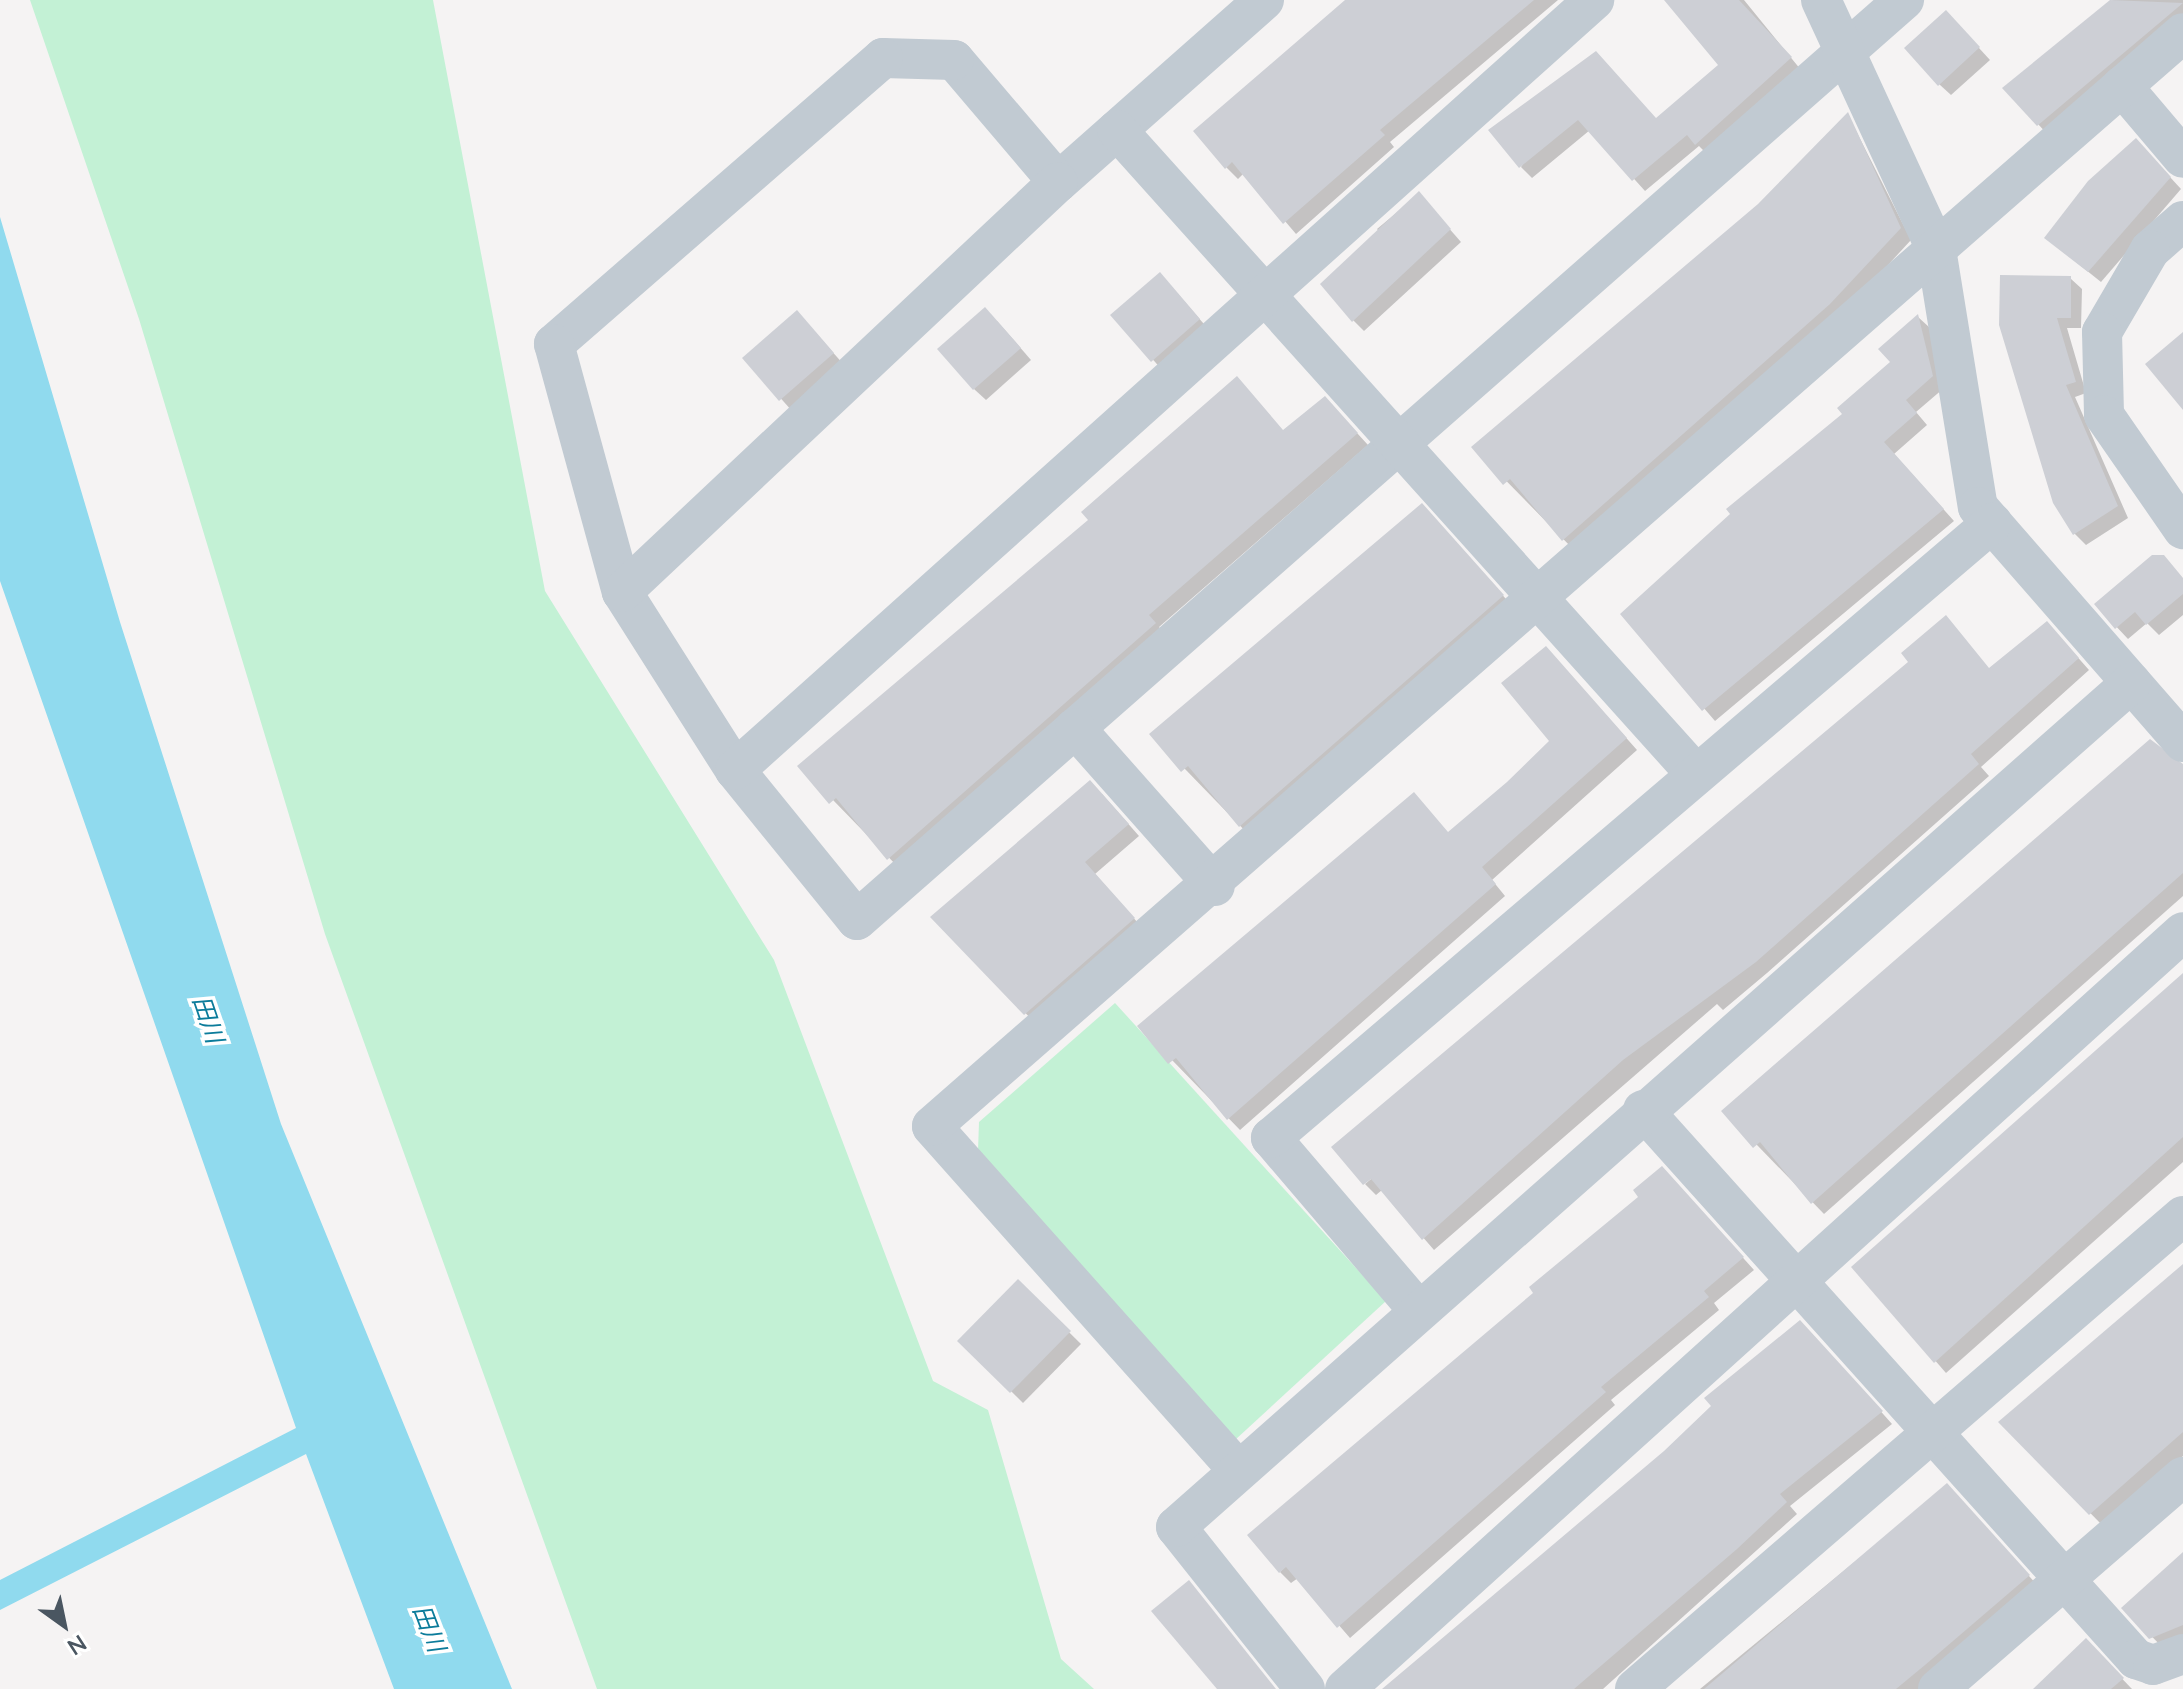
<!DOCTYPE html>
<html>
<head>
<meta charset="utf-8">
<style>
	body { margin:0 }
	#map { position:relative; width:2183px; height:1689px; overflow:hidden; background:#f5f3f3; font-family:Lato,"Noto Sans JP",sans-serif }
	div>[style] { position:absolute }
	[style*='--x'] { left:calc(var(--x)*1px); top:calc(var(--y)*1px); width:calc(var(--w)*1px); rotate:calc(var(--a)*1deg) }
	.green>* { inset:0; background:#c3f1d5 }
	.water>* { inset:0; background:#90daee }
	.shadow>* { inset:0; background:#0003 }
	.building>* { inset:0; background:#cdcfd5 }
	.minor>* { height:40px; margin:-20px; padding:0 20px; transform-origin:20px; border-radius:20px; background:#c1cad2 }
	span { translate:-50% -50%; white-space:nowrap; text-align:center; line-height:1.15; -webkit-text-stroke:7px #fff; paint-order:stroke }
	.water-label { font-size:24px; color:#0c7c9b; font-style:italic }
	.north { position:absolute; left:24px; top:1585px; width:80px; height:80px; -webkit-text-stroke:6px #fff; paint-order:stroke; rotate:147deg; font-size:22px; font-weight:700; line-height:32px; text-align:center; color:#4a5661 }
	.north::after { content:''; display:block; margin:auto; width:28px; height:36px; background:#4a5661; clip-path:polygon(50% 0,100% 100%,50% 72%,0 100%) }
</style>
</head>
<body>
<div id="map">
	<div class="green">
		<i style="clip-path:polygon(30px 0,433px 0,545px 591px,774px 960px,933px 1381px,988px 1410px,1061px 1659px,1094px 1689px,597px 1689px,325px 934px,139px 319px)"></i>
		<i style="clip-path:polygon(1115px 1003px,1386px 1301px,1235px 1440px,978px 1151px,979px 1122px)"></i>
	</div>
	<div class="water">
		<i style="clip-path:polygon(0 217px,120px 622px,281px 1124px,512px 1689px,394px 1689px,306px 1454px,0 1610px,0 1580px,296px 1428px,0 581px)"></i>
	</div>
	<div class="shadow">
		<i style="clip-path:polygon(1351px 0,1558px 0,1390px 142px,1394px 147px,1296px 234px,1244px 173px,1238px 179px,1226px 167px)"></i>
		<i style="clip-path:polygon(1672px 0,1744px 0,1801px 70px,1708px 155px,1699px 146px,1645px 191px,1590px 130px,1532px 178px,1521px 167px,1596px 54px,1657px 120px,1721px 66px)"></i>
		<i style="clip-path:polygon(2113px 0,2183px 0,2183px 27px,2049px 136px,2005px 88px)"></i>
		<i style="clip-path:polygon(1957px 24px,1990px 60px,1951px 95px,1939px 84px)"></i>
		<i style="clip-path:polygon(1848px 115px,1911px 240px,1841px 316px,1574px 550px,1474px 448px,1760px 206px)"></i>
		<i style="clip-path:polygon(2147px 152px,2181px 189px,2101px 282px,2046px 238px)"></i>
		<i style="clip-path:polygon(1419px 194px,1461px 242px,1364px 331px,1353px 320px,1382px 235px,1377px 229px)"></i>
		<i style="clip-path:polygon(2070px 278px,2082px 289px,2081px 328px,2067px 328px,2086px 393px,2075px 397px,2128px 518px,2086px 545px,2074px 533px,2001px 324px)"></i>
		<i style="clip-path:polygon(1171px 286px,1210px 331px,1164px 372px,1113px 315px)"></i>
		<i style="clip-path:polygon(1918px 317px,1929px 327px,1944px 388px,1916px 412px,1927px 425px,1894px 454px,1954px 521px,1715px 721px,1623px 614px,1845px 414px,1892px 363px)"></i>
		<i style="clip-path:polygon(997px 321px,1031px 360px,986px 400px,974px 389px)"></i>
		<i style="clip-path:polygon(808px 324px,844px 365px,792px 411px,745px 358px)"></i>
		<i style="clip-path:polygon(1336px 410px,1368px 445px,1159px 627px,1166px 636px,900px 869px,800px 766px,1284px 432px)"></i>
		<i style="clip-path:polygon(1433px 517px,1514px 608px,1251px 837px,1152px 735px)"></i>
		<i style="clip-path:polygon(2183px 579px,2183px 615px,2159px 635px,2147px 623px,2128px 639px,2096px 605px)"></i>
		<i style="clip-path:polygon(2058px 635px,2089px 670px,1981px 767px,1989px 776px,1767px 973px,1723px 1010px,1717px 1004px,1434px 1250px,1382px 1190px,1376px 1195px,1365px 1184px,1990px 669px)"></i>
		<i style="clip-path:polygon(1557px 660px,1637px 750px,1492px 880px,1505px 896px,1240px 1130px,1139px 1026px,1449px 833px,1508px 784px,1552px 741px)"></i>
		<i style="clip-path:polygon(2183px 766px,2183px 896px,1824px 1214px,1724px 1111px)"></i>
		<i style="clip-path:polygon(1102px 794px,1139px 836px,1095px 874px,1145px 931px,1037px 1025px,933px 917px)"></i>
		<i style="clip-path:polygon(2183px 974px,2183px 1162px,1946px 1373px,1854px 1267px)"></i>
		<i style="clip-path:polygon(1673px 1180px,1754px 1270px,1714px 1303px,1719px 1310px,1611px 1400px,1615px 1405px,1350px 1638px,1298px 1578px,1291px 1583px,1280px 1572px)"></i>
		<i style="clip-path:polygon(2183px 1268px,2183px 1456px,2102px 1525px,2001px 1422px)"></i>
		<i style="clip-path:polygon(1018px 1282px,1081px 1344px,1023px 1403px,960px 1341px)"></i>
		<i style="clip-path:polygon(1812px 1334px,1892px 1424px,1790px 1506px,1797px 1514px,1603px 1689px,1385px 1689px)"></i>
		<i style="clip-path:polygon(1947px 1486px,2039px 1587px,1923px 1689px,1700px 1689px)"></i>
		<i style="clip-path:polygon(2183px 1563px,2183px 1645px,2166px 1651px,2124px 1608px)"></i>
		<i style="clip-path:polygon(2086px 1641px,2132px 1689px,2034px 1689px)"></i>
	</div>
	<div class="building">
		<i style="clip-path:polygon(1345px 0,1534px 0,1380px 130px,1385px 135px,1283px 224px,1232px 162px,1225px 169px,1193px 131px)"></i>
		<i style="clip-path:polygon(1664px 0,1739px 0,1792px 57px,1695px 145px,1687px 135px,1632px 181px,1578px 120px,1519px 168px,1488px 130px,1596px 51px,1656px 118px,1718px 65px)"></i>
		<i style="clip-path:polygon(2110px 0,2183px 3px,2037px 126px,2002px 88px)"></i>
		<i style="clip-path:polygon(1946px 10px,1980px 47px,1938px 86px,1904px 48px)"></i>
		<i style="clip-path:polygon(1848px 112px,1901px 228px,1830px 304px,1562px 541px,1510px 479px,1503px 485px,1471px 447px,1758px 204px)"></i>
		<i style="clip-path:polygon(2136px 138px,2171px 177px,2088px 272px,2044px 238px,2088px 181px)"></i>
		<i style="clip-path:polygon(1419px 191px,1451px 229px,1352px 322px,1320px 284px)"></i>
		<i style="clip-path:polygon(1160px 272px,1200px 319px,1151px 362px,1110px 315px)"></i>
		<i style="clip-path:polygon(2000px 275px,2071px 276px,2071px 318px,2057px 318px,2076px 382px,2066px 385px,2118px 506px,2073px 535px,2053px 503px,1999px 325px)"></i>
		<i style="clip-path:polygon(985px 307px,1021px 348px,973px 390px,937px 349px)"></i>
		<i style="clip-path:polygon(797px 310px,834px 353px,779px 401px,742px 358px)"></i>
		<i style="clip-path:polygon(1918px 314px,1933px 376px,1906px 400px,1917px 413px,1884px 442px,1944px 509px,1702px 711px,1620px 614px,1730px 514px,1726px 509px,1842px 414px,1837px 408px,1890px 362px,1878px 349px)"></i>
		<i style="clip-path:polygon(2183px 332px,2183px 410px,2145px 364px)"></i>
		<i style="clip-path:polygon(1237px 376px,1283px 430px,1325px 396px,1358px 433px,1149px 615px,1156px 623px,887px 860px,836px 798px,829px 804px,797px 766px,1088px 520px,1081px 512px)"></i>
		<i style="clip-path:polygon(1422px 503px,1504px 595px,1239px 827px,1188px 766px,1181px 772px,1149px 734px)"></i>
		<i style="clip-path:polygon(2152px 555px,2164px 555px,2183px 578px,2183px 594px,2146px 625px,2135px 612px,2115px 629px,2094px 604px)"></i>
		<i style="clip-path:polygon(1946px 615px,1989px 668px,2047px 621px,2079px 658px,1971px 754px,1979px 764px,1756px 962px,1623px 1060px,1422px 1240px,1371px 1179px,1363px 1185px,1331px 1147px,1908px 662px,1901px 653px)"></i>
		<i style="clip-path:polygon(1546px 646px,1627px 738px,1482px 867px,1496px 884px,1227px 1120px,1176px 1058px,1168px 1064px,1137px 1026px,1414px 792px,1448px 832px,1507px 782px,1549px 741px,1501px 683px)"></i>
		<i style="clip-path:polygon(2150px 739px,2183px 764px,2183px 873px,1811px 1204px,1760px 1142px,1753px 1148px,1721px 1111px)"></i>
		<i style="clip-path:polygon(1090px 780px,1129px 824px,1085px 862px,1135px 918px,1024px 1015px,930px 917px)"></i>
		<i style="clip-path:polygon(2183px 973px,2183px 1137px,1934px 1363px,1851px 1267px)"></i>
		<i style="clip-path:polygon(1662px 1166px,1744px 1257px,1704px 1291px,1709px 1297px,1601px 1387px,1606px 1392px,1337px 1628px,1286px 1567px,1279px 1573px,1247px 1535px,1533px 1293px,1529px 1287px,1638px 1197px,1633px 1190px)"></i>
		<i style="clip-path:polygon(2183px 1264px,2183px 1432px,2089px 1515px,1998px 1422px)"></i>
		<i style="clip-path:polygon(1018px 1279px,1071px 1331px,1010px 1393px,957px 1341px)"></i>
		<i style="clip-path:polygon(1800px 1320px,1883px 1411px,1780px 1494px,1787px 1502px,1737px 1549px,1574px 1689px,1382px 1689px,1664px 1451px,1711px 1406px,1704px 1398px)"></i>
		<i style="clip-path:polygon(1947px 1483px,2030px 1575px,1925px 1665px,1896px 1689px,1704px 1689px)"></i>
		<i style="clip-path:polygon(2183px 1552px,2183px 1625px,2149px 1639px,2121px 1608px)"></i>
		<i style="clip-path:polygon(1189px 1580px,1276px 1689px,1217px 1689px,1151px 1611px)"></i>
		<i style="clip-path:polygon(2086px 1638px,2124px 1678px,2111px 1689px,2033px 1689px)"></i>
	</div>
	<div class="minor">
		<i style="--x:1264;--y:0;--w:275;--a:138.5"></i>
		<i style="--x:1058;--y:182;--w:160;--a:-130.4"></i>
		<i style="--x:954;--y:60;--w:71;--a:-178.4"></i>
		<i style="--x:883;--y:58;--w:436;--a:139"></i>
		<i style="--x:554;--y:344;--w:257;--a:74.7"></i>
		<i style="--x:622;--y:592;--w:211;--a:57.6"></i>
		<i style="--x:735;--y:770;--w:193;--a:50.9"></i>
		<i style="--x:857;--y:920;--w:1394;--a:-41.31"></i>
		<i style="--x:1821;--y:0;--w:274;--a:65.2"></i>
		<i style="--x:1936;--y:249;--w:261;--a:80.8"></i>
		<i style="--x:1978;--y:507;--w:312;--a:48.9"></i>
		<i style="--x:2122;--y:86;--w:94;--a:49.7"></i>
		<i style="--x:1117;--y:130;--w:865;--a:48.05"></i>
		<i style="--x:2183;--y:221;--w:44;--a:138.7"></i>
		<i style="--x:2150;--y:250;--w:95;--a:120.3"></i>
		<i style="--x:2102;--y:332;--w:83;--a:88.6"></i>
		<i style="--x:2104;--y:415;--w:139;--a:55.3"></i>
		<i style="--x:622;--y:592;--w:598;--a:-43.24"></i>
		<i style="--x:1075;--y:728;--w:211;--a:48.5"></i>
		<i style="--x:735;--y:770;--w:1154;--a:-41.87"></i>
		<i style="--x:1643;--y:1110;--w:738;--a:48.08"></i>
		<i style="--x:2136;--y:1659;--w:18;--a:19"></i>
		<i style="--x:2153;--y:1665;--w:32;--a:-20"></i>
		<i style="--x:1419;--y:1311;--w:228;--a:-130.5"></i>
		<i style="--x:1271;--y:1138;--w:948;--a:-40.46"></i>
		<i style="--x:1238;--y:1470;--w:460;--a:-131.7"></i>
		<i style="--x:932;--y:1126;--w:1661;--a:-41.14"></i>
		<i style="--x:1305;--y:1689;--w:207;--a:-128.5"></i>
		<i style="--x:1176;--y:1527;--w:1275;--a:-41.47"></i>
		<i style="--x:1345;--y:1689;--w:1129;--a:-42.09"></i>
		<i style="--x:1635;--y:1689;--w:724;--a:-40.8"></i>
		<i style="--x:1938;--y:1689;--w:324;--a:-40.9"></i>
	</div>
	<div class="water-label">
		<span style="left:209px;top:1019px;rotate:71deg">田川</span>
		<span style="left:430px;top:1628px;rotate:69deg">田川</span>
	</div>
	<div class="north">N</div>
</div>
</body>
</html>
